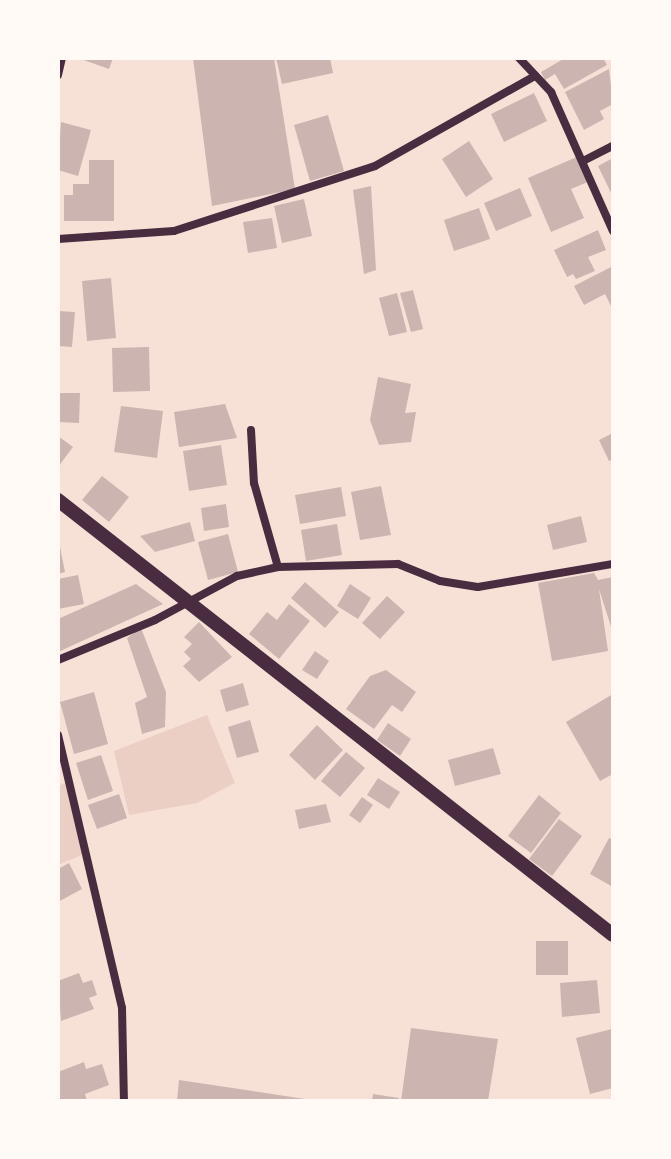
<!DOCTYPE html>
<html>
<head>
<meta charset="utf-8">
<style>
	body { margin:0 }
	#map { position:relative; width:671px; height:1159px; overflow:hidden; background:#f7e1d7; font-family:"Archivo Narrow",sans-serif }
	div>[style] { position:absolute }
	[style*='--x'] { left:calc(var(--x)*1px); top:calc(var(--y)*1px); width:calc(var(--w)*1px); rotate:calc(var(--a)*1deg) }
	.green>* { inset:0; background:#ebcfc5 }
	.building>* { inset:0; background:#ccb4b1 }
	.minor>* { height:8px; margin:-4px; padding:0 4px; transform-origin:4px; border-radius:4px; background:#4a2c40 }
	.tertiary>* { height:14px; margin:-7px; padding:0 7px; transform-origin:7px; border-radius:7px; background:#4a2c40 }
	span { translate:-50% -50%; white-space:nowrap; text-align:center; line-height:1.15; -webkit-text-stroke:8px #fffaf5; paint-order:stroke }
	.frame { position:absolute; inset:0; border:60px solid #fffaf5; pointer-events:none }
</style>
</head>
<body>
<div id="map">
	<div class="green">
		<i style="clip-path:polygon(207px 715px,235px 783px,197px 803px,129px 815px,114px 751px)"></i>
		<i style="clip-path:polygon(65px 783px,84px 854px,58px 865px,58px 786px)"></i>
	</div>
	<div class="building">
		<i style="clip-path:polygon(78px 58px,113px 58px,109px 69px)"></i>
		<i style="clip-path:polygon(193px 58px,274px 58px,295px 189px,212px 206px)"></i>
		<i style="clip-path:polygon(276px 58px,330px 58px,333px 73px,282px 84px)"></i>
		<i style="clip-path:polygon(565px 58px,603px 58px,607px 65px,564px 89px,555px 74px,545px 80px,541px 72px)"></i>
		<i style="clip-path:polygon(609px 69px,613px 104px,600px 111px,604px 119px,584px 130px,565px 92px)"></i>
		<i style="clip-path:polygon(534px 93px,547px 121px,504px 142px,491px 114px)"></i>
		<i style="clip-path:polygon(328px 115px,344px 171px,310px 181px,294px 125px)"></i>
		<i style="clip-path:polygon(61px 122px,91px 130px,78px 176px,58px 170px)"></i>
		<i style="clip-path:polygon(469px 141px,493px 179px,466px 197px,442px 159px)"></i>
		<i style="clip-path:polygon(579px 156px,590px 181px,571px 189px,584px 218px,551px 232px,528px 178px)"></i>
		<i style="clip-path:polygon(613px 158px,613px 197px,598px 166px)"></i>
		<i style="clip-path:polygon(89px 160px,114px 160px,114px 221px,64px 221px,64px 195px,73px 195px,73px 184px,89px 184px)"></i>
		<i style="clip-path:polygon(371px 186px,376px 270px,364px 274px,353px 190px)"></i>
		<i style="clip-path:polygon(520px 188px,532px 216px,496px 231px,484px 203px)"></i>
		<i style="clip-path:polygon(304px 199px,312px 236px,282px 243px,274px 206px)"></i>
		<i style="clip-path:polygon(479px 208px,490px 239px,454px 251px,444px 220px)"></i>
		<i style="clip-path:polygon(272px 218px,277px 248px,248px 253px,243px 222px)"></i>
		<i style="clip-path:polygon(598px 230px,606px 250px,588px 257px,595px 271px,576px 279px,573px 274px,567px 277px,554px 250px)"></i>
		<i style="clip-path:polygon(613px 266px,613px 310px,605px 294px,584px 305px,574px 286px)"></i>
		<i style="clip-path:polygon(111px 278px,116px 338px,87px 341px,82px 281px)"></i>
		<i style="clip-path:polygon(413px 290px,423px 329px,411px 332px,400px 293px)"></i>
		<i style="clip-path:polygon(397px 293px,407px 332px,389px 336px,379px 298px)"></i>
		<i style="clip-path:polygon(58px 311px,75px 312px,72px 347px,58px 346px)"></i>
		<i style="clip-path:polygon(149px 347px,150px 391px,113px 392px,112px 348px)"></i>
		<i style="clip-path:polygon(378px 377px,411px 384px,405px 413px,416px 412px,411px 442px,379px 445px,370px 420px)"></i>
		<i style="clip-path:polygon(58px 393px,80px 393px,79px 423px,58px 422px)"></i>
		<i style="clip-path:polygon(225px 404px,237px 438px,179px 447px,174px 412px)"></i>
		<i style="clip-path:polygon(121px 406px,163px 411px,157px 458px,114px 452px)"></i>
		<i style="clip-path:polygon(613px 433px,613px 459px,609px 461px,599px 440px)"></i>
		<i style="clip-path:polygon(58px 436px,73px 447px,58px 467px)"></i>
		<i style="clip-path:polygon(221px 445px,227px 485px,189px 491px,183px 451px)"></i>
		<i style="clip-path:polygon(102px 476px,129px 497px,109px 522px,82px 500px)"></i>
		<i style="clip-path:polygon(381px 486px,391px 535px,360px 540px,351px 492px)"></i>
		<i style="clip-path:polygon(341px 487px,346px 516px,300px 524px,295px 495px)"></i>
		<i style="clip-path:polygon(226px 504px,229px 527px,204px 531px,201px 508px)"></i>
		<i style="clip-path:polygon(581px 516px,587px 542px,553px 550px,547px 525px)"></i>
		<i style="clip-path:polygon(190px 522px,195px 541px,155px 552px,140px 536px)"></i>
		<i style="clip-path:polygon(337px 524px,342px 555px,306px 561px,301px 530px)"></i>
		<i style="clip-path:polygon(228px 534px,238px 572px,208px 580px,198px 542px)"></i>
		<i style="clip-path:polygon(58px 537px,65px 572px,58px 574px)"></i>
		<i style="clip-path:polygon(594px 573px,598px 580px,613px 577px,613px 633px,599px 589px,608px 651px,552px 661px,538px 583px)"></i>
		<i style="clip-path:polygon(78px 575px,84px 604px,58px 609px,58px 579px)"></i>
		<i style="clip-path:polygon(305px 582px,339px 612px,325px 628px,291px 598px)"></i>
		<i style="clip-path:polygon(136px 584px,163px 604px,58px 652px,58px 619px)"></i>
		<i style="clip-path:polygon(350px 584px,371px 598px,358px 619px,337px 606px)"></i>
		<i style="clip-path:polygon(387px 596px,405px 612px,380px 639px,362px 623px)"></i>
		<i style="clip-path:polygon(289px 604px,310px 621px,279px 659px,249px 634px,267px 612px,277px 620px)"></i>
		<i style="clip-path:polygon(199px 622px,232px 657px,199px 682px,183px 666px,191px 659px,184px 652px,192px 644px,184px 637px)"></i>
		<i style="clip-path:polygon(141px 628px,166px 692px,165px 727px,142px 734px,135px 703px,147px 697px,127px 638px)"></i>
		<i style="clip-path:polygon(315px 651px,329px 661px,317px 679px,302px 670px)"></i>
		<i style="clip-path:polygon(386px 670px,416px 692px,402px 712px,392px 705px,374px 729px,346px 709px,370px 676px)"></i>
		<i style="clip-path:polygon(243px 683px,249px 705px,226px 712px,220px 690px)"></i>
		<i style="clip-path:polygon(94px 692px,108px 744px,74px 754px,60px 702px)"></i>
		<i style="clip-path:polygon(613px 694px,613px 774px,600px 781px,566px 722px)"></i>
		<i style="clip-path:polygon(250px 720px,259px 752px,237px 758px,228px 727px)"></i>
		<i style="clip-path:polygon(388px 723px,411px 739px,400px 756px,377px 740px)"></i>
		<i style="clip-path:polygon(317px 725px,343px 750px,315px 780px,289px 755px)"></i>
		<i style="clip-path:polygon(493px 748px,501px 774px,455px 786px,448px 760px)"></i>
		<i style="clip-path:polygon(346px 752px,365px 768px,340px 797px,321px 781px)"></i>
		<i style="clip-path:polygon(101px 755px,113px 791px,88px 800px,76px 763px)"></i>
		<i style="clip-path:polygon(378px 778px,400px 792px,389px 809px,367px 795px)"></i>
		<i style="clip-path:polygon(119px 794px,127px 818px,97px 829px,88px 805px)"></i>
		<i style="clip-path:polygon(539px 795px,561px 813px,531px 853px,508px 836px)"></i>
		<i style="clip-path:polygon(362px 797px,373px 805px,360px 823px,349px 815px)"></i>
		<i style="clip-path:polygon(326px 804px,331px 822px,299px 829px,295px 810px)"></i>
		<i style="clip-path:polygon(559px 819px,582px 836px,552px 876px,529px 859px)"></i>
		<i style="clip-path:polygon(609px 838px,613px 840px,613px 887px,590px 874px)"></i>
		<i style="clip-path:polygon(69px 863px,82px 889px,58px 902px,58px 869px)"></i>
		<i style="clip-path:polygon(536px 941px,568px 941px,568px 975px,536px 975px)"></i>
		<i style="clip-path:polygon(79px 973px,83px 983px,92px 980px,97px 995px,89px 998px,94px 1009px,61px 1021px,58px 981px)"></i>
		<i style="clip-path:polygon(597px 980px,600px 1013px,562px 1017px,560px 983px)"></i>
		<i style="clip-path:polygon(411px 1028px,498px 1039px,488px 1101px,401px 1101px)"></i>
		<i style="clip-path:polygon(612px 1029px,613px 1088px,590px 1094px,576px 1038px)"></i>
		<i style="clip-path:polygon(84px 1062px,86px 1069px,102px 1064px,109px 1085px,85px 1094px,87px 1101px,58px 1101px,58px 1072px)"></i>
		<i style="clip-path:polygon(179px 1080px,305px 1099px,305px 1101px,177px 1101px)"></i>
		<i style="clip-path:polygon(373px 1094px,399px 1098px,399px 1101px,372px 1101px)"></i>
	</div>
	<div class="minor">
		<i style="--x:519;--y:58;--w:47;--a:46.7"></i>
		<i style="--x:551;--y:92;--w:152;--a:66"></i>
		<i style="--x:58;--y:75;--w:17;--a:-77"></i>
		<i style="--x:585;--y:160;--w:31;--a:-27"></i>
		<i style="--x:58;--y:239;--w:116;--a:-3.9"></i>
		<i style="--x:174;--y:231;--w:211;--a:-17.9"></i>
		<i style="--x:375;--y:166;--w:184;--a:-29.4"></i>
		<i style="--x:251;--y:430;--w:53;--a:86.8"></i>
		<i style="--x:254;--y:483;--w:87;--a:74.1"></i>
		<i style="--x:58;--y:660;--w:105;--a:-22.4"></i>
		<i style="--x:155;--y:620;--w:93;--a:-28.2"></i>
		<i style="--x:237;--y:576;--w:42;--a:-12.4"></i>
		<i style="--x:278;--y:567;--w:120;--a:-1.4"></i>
		<i style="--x:398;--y:564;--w:45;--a:22"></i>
		<i style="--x:440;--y:581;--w:38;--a:9"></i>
		<i style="--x:478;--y:587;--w:137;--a:-9.7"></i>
		<i style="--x:58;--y:735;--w:280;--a:76.8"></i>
		<i style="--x:122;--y:1008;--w:93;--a:88.8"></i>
	</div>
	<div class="tertiary">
		<i style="--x:58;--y:500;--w:705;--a:38.09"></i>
	</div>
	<div class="frame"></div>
</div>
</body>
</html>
